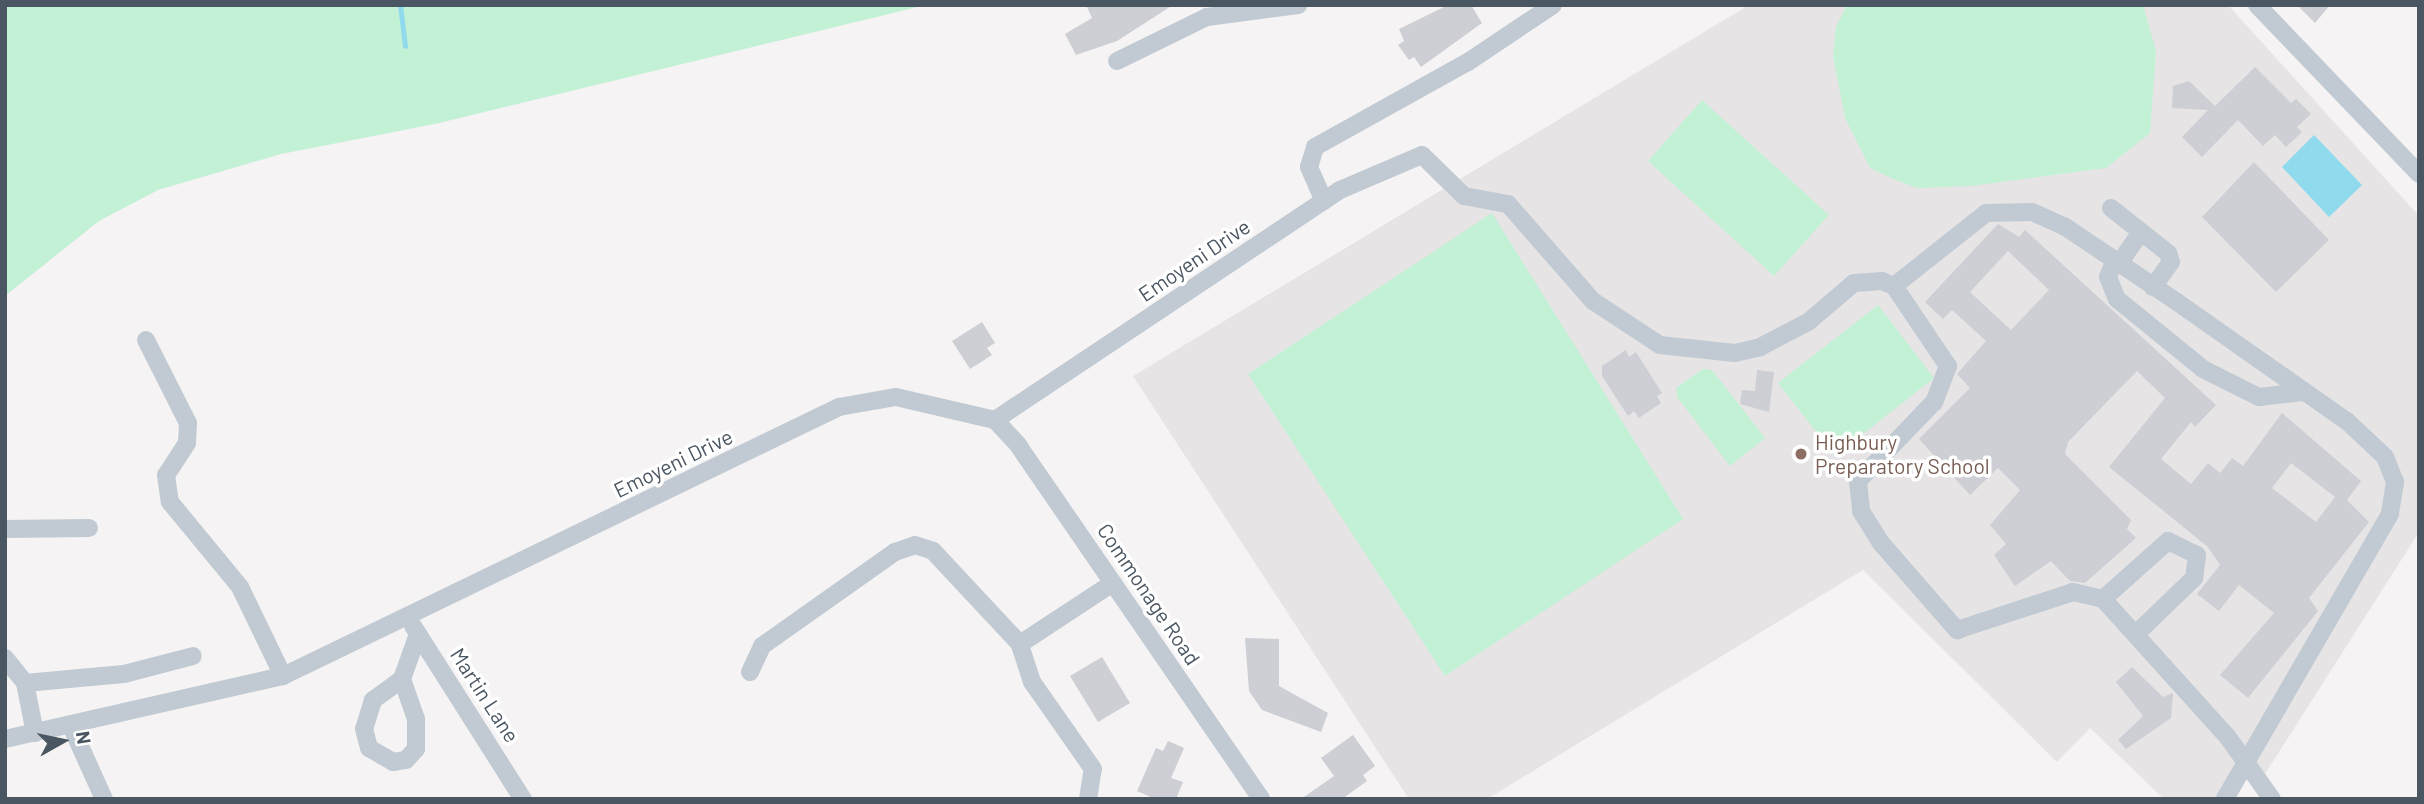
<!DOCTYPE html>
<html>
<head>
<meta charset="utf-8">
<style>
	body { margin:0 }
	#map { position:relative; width:2424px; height:804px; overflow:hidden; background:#f5f3f3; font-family:Barlow,sans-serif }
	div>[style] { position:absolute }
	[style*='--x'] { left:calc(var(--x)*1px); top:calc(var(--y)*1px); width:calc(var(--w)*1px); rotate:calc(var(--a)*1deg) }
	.education>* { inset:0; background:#e6e4e5 }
	.green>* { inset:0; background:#c3f1d5 }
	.water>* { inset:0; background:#90daee }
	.stream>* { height:5px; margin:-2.5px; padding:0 2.5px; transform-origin:2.5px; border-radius:2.5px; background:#90daee }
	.building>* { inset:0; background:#cdcfd5 }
	.minor>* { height:18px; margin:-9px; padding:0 9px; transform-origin:9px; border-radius:9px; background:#c1cad2 }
	.dots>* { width:19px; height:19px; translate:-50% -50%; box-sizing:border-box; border:4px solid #fff; border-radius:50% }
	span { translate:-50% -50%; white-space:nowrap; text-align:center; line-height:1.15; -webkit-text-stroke:7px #fff; paint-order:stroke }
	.street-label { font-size:21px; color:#4a5661 }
	.education-label { font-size:21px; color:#785e54 }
	.left { translate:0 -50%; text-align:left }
	.frame { position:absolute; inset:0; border:7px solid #4a5661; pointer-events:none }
	.north { position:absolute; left:28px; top:706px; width:70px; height:70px; -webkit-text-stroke:5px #fff; paint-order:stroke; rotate:81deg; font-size:19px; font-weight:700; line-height:28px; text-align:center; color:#4a5661 }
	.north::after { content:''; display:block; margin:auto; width:24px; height:32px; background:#4a5661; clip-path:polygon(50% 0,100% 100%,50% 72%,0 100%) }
</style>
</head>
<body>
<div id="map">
	<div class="education">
		<i style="clip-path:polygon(1749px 5px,2228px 5px,2419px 216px,2419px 532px,2258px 785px,2245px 767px,2225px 799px,2164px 799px,2090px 728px,2057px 762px,1863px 570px,1487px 799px,1409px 799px,1133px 376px)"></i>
	</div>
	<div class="green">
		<i style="clip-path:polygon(5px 5px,926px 5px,435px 124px,281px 154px,158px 190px,99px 221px,5px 296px)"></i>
		<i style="clip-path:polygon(1847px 5px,2143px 5px,2156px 51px,2150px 133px,2106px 168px,1971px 186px,1917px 188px,1896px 180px,1870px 168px,1845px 118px,1833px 56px,1836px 27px)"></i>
		<i style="clip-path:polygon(1702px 100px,1829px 215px,1774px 276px,1648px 161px)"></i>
		<i style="clip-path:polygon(1492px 213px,1683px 519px,1445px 676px,1248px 374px)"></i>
		<i style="clip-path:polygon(1878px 305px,1934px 378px,1835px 456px,1778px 383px)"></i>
		<i style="clip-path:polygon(1703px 369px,1712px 370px,1765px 438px,1730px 466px,1677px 397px,1676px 388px)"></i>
	</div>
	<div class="water">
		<i style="clip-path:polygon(2314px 135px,2362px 185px,2329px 217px,2282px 167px)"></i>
	</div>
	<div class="stream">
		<i style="--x:400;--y:5;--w:41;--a:83"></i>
	</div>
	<div class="building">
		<i style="clip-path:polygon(1086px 5px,1173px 5px,1117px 41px,1076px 55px,1065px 34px,1092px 18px)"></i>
		<i style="clip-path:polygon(1448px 5px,1471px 5px,1482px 23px,1421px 67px,1414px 57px,1409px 60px,1398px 45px,1404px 41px,1399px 29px)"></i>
		<i style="clip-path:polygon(2297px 5px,2330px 5px,2315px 23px)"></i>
		<i style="clip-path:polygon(2255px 67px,2291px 103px,2296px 99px,2311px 114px,2297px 127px,2302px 132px,2286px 147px,2275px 135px,2263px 146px,2238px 120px,2202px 157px,2182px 137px,2208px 110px,2172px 108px,2173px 86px,2189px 81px,2215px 106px)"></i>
		<i style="clip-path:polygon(2254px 162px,2329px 240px,2276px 292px,2202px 217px)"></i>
		<i style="clip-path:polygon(evenodd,1998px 224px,2019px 237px,2025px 230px,2216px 405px,2195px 427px,2191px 422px,2161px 459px,2191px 484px,2208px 463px,2220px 473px,2232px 458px,2243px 466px,2282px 413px,2361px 481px,2347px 500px,2369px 522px,2309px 598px,2318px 611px,2248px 698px,2220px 675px,2274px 613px,2239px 585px,2219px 611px,2197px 594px,2220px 565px,2208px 547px,2109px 467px,2165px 398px,2137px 371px,2068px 442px,2065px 454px,2131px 520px,2127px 529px,2136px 538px,2085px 583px,2070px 581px,2051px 561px,2015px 586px,1994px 555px,2006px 544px,1990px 525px,2020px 490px,1998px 468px,1970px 495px,1919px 439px,1970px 388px,1957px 374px,1986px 341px,1952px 310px,1943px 319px,1925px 302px,1998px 224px,2008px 251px,2049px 290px,2011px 330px,1970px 292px,2008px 251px,1998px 224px,2291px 463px,2335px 497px,2316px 522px,2272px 488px,2291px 463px)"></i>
		<i style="clip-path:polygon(982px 322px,995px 343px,987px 348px,992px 355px,970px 369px,952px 341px)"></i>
		<i style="clip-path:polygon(1626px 350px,1629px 357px,1636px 352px,1662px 393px,1657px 396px,1661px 403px,1639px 418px,1634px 411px,1628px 416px,1602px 376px,1602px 366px)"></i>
		<i style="clip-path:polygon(1757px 370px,1774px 372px,1769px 412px,1740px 404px,1742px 390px,1755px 391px)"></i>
		<i style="clip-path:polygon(1245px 638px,1279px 639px,1279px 686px,1328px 713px,1321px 732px,1262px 710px,1249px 691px)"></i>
		<i style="clip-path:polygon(1102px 657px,1130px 703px,1098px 722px,1070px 676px)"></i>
		<i style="clip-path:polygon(2132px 667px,2163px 697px,2173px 693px,2171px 718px,2126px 749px,2118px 740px,2143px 716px,2116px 682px)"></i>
		<i style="clip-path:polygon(1353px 735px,1375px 766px,1363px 775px,1367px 781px,1342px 799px,1301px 799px,1334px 776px,1321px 758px)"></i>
		<i style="clip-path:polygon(1168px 741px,1184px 748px,1171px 778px,1183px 782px,1176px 799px,1155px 799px,1137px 791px,1156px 748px,1163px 751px)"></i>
	</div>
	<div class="minor">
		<i style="--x:2257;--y:5;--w:234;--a:46.2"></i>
		<i style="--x:1117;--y:61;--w:100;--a:-26.1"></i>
		<i style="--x:1207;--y:17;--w:92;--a:-7.5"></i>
		<i style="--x:1324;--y:201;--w:37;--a:-114"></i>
		<i style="--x:1309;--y:167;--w:21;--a:-73"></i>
		<i style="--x:1315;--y:147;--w:175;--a:-29.1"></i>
		<i style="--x:1468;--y:62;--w:102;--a:-33.8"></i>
		<i style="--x:2111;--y:208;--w:73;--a:38.3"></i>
		<i style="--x:2168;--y:253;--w:9;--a:72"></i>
		<i style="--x:2171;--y:262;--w:31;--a:126"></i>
		<i style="--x:2114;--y:262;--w:16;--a:112"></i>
		<i style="--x:2108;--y:277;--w:24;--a:68"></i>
		<i style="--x:2117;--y:299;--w:111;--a:39.1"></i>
		<i style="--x:2203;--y:369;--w:63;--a:26.6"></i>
		<i style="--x:2259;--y:397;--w:44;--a:-6.5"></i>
		<i style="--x:2118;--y:265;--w:40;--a:-55.1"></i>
		<i style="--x:1894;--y:286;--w:117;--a:-38.4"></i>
		<i style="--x:1986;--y:213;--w:46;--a:-1.2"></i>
		<i style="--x:2032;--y:212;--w:35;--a:24"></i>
		<i style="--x:2064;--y:226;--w:136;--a:33.9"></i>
		<i style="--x:2177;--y:302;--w:209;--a:35.1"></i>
		<i style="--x:2348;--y:422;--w:51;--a:43.4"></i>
		<i style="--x:2385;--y:457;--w:27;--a:68"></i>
		<i style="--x:2395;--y:482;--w:32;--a:99"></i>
		<i style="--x:2390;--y:514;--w:329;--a:120.1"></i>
		<i style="--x:146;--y:340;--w:93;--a:63.2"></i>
		<i style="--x:188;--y:423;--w:20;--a:93"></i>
		<i style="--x:187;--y:443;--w:38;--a:123"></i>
		<i style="--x:166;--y:475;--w:27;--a:82"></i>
		<i style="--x:170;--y:502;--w:110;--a:50.5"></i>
		<i style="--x:240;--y:587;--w:99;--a:64.2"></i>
		<i style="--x:995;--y:420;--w:415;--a:-33.7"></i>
		<i style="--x:1340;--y:190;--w:89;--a:-23.1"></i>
		<i style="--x:1422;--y:155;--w:59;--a:44.3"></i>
		<i style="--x:1464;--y:196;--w:45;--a:10.3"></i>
		<i style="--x:1508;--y:204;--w:129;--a:48.8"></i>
		<i style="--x:1593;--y:301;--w:80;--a:33.3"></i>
		<i style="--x:1660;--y:345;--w:75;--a:6.1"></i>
		<i style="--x:1735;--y:353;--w:26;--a:-13"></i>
		<i style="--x:1760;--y:347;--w:54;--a:-27.5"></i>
		<i style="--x:1808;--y:322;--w:60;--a:-40.3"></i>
		<i style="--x:1854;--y:283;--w:28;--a:-4"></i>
		<i style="--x:1882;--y:281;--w:13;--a:23"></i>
		<i style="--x:1894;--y:286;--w:97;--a:56"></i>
		<i style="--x:1948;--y:366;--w:39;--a:111"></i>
		<i style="--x:1934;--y:402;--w:110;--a:133.9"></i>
		<i style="--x:1858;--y:481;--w:30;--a:84"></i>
		<i style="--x:1861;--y:511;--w:38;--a:58"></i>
		<i style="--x:1881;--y:543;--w:116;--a:48.9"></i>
		<i style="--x:1957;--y:630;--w:122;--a:-18.1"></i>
		<i style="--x:2073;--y:592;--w:31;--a:13"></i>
		<i style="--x:2103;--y:599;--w:185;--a:47.9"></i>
		<i style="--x:2227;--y:736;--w:77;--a:54.5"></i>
		<i style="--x:5;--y:529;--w:84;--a:-0.7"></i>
		<i style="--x:2103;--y:599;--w:87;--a:-41.7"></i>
		<i style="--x:2168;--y:541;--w:32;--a:26"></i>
		<i style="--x:2197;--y:555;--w:23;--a:97"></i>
		<i style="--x:2194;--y:578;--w:81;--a:136"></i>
		<i style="--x:413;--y:626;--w:205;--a:57.6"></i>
		<i style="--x:5;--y:658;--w:32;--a:51"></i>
		<i style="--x:25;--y:683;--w:51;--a:78.7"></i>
		<i style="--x:750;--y:672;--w:29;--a:-65"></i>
		<i style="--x:762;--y:646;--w:163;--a:-35.3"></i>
		<i style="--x:895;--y:552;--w:21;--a:-19"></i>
		<i style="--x:915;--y:545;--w:19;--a:18"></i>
		<i style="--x:933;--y:551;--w:127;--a:46.9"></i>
		<i style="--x:402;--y:679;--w:36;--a:144"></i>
		<i style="--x:373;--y:700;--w:30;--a:107"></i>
		<i style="--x:364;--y:729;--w:20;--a:75"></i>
		<i style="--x:369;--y:748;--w:28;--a:30"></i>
		<i style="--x:393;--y:762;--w:13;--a:-9"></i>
		<i style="--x:406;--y:760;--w:15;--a:-48"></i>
		<i style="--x:416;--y:749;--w:30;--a:-90"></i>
		<i style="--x:416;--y:719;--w:42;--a:-109.3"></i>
		<i style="--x:402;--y:679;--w:48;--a:-70.4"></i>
		<i style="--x:25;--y:683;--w:99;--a:-5.2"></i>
		<i style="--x:124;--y:674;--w:71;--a:-14.6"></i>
		<i style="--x:71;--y:726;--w:80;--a:65.7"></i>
		<i style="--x:5;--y:739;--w:285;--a:-12.8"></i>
		<i style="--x:283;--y:676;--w:618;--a:-25.82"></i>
		<i style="--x:839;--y:407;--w:58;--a:-10"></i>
		<i style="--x:896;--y:397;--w:102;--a:13.1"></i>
		<i style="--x:995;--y:420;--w:34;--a:47"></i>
		<i style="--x:1018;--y:445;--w:429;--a:55.5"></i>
		<i style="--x:1088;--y:799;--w:30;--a:-81"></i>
		<i style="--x:1093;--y:769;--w:106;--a:-125"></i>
		<i style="--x:1032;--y:682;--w:40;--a:-108"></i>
		<i style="--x:1020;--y:644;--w:111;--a:-33.3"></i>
	</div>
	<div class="dots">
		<i style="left:1801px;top:454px;background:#8d6e63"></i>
	</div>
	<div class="street-label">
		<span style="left:1194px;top:260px;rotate:-34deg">Emoyeni Drive</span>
		<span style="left:673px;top:463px;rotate:-26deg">Emoyeni Drive</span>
		<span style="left:1149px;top:594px;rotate:56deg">Commonage Road</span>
		<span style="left:485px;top:695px;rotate:57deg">Martin Lane</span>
	</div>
	<div class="education-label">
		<span class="left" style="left:1815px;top:454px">Highbury<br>Preparatory School</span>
	</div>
	<div class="frame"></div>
	<div class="north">N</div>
</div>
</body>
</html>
